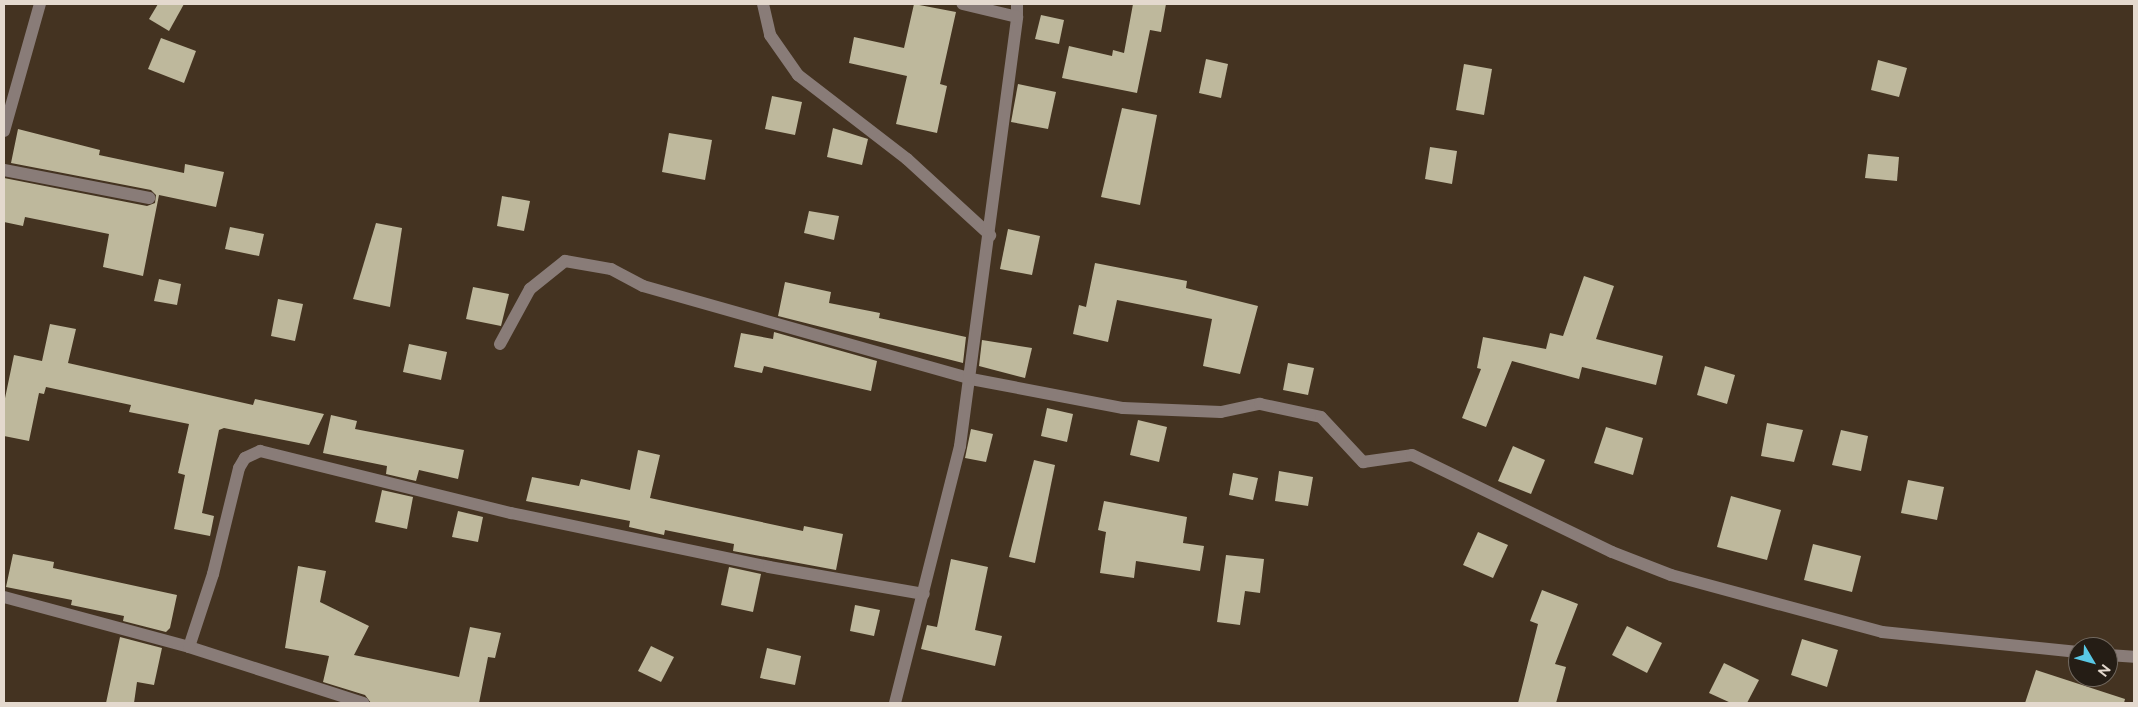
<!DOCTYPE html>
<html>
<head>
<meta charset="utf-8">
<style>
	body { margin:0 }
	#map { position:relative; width:2138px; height:707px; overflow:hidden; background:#443321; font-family:Raleway,sans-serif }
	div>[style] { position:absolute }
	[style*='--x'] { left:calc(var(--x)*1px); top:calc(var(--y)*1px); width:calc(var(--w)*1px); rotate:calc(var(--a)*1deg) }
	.building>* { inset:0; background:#beb89c }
	.minor>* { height:12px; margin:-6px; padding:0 6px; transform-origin:6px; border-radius:6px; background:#897c78 }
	span { translate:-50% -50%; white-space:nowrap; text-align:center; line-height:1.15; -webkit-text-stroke:5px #251d15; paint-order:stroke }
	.frame { position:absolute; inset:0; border:5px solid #e4d9ce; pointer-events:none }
	.north { position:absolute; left:2068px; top:637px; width:50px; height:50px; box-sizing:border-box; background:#251d15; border:1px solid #71685f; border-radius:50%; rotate:127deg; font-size:14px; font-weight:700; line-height:20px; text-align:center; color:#e4d9ce }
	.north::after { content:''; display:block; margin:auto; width:18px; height:22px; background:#59c8e5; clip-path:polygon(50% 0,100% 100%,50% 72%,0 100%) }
</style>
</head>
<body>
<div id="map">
	<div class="building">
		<i style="clip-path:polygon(158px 4px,184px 4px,169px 31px,149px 19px)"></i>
		<i style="clip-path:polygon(914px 4px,956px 12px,940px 84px,947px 86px,937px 133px,896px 124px,907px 76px,849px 63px,854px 37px,904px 48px)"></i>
		<i style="clip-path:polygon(1133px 4px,1166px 4px,1161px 32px,1150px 30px,1137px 93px,1062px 78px,1069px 46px,1112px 56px,1113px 50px,1124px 53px)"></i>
		<i style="clip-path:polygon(1041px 15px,1064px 20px,1059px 44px,1035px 39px)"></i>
		<i style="clip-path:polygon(161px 38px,196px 51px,184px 83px,148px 69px)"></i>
		<i style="clip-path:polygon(1206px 59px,1228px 64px,1221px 98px,1199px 93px)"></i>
		<i style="clip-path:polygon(1878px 60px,1907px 68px,1899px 97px,1871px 90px)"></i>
		<i style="clip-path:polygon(1464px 64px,1492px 69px,1484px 115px,1456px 110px)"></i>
		<i style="clip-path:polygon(1018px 84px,1056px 92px,1048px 129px,1011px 122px)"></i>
		<i style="clip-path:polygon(772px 96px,802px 102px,795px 135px,765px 129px)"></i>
		<i style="clip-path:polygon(1122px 108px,1157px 115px,1140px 205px,1101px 197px)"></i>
		<i style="clip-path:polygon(833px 128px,868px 139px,862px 165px,827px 157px)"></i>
		<i style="clip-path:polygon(18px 129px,100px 150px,99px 155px,184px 173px,185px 164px,224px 172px,216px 207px,159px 195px,143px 276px,103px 267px,109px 234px,25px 217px,23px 226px,4px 222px,4px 178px,147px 206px,155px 203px,156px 195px,151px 190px,11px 163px)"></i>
		<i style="clip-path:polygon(669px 133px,712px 140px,705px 180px,662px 172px)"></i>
		<i style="clip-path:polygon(1430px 147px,1457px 151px,1452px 184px,1425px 179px)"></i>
		<i style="clip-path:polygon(1868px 154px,1899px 157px,1897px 181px,1865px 178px)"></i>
		<i style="clip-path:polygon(502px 196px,530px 201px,524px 231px,497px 226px)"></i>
		<i style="clip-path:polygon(809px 211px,839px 216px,834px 240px,804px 233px)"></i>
		<i style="clip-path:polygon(376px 223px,402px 228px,390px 307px,353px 299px)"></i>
		<i style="clip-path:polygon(230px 227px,264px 234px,259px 256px,225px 249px)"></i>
		<i style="clip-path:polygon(1008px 229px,1040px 236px,1032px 275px,1000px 269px)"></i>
		<i style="clip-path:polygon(1095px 263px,1187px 281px,1186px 288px,1258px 306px,1240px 374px,1203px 366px,1212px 319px,1117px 300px,1108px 342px,1073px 334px,1079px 305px,1086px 307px)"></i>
		<i style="clip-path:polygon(1584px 276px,1614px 286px,1596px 339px,1663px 356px,1656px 385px,1582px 367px,1579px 379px,1512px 361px,1486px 427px,1462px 418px,1481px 369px,1477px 368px,1483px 337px,1546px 349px,1550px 333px,1563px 336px)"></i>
		<i style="clip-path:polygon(159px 279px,181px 284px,177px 305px,154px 301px)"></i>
		<i style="clip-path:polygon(785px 282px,831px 292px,829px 303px,880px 313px,879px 318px,966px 337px,963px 363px,778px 316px)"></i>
		<i style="clip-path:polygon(473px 287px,509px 294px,501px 326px,466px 319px)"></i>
		<i style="clip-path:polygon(278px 299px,303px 304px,295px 341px,271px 336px)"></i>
		<i style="clip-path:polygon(50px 324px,76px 329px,68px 363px,253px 405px,255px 399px,324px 414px,309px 445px,224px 428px,219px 430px,202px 513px,214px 516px,210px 536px,174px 529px,185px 475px,178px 473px,189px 424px,129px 412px,131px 405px,46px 387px,44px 394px,39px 393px,29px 441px,4px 436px,4px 403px,14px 355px,42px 361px)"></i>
		<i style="clip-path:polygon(774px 332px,877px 361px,871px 391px,764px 366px,762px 373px,734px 367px,741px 333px,773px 339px)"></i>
		<i style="clip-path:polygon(982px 340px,1032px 348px,1025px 378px,979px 366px)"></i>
		<i style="clip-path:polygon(409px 344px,447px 352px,441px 380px,403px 372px)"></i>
		<i style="clip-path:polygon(1288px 363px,1314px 368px,1308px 395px,1283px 390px)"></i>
		<i style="clip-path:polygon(1705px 366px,1735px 375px,1727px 404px,1697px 395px)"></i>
		<i style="clip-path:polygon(1047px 408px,1073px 414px,1067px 442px,1041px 436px)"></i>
		<i style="clip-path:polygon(331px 415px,357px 421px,355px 429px,464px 450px,458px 479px,419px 470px,416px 481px,386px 474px,387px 466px,323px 453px)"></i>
		<i style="clip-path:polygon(1138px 420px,1167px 427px,1159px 462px,1130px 455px)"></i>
		<i style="clip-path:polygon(1767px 423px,1803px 430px,1794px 462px,1761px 456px)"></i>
		<i style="clip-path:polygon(1606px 427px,1643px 438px,1633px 475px,1594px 463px)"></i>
		<i style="clip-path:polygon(971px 429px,993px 434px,986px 462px,965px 458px)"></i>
		<i style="clip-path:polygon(1841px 430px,1868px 436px,1861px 471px,1832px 465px)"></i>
		<i style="clip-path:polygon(1513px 446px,1545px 460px,1531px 494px,1498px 481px)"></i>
		<i style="clip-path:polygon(638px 450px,660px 455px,650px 498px,803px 531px,804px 526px,843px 534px,836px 570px,733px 551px,734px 544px,665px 530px,664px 535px,629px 527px,630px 521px,526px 501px,532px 477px,579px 486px,581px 479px,630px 490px)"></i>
		<i style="clip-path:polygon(1034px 460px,1055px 465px,1035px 563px,1009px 557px)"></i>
		<i style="clip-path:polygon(1279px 471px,1313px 477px,1308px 506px,1275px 501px)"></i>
		<i style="clip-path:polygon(1233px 473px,1258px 478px,1253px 500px,1229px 495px)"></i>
		<i style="clip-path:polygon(1908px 480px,1944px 487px,1937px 520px,1901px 513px)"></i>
		<i style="clip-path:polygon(382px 490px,413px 497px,407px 529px,375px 522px)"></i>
		<i style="clip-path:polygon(1731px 496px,1781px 510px,1767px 560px,1717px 547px)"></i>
		<i style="clip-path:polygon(1104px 501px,1187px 517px,1183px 543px,1204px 546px,1200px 571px,1136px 561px,1134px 578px,1100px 573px,1106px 532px,1098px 530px)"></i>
		<i style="clip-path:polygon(458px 511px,483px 517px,478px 542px,452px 537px)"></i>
		<i style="clip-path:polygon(1478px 532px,1508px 545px,1493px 578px,1463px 565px)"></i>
		<i style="clip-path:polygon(1813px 544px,1861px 556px,1852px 592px,1804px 580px)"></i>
		<i style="clip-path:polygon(13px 554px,54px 562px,53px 568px,177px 595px,170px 628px,166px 632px,123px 621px,124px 616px,71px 605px,72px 600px,6px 587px)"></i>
		<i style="clip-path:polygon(1226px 555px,1264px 559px,1260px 593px,1245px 591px,1240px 625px,1217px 622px)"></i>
		<i style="clip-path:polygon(951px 559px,988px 567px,975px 630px,1002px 636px,995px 666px,921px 649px,927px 625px,937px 627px)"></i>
		<i style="clip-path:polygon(298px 566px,326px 571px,320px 602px,369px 626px,354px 655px,459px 677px,470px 627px,501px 633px,495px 658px,488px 657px,479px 703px,371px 703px,365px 695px,323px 682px,329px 656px,285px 648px)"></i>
		<i style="clip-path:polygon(729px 567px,761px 574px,753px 612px,721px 605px)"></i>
		<i style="clip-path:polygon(1542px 590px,1578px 604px,1555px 664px,1566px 667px,1556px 703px,1518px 703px,1538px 624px,1530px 621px)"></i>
		<i style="clip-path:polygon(855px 605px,880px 610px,874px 636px,850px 631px)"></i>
		<i style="clip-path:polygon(1627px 626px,1662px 643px,1647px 673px,1612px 655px)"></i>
		<i style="clip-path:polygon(120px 637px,162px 648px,154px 685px,137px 682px,134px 703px,106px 703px)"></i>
		<i style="clip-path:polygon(1802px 639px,1838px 650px,1827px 687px,1791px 675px)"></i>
		<i style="clip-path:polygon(651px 646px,674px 657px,661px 682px,638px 671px)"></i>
		<i style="clip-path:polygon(767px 648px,801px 656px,795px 685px,760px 678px)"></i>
		<i style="clip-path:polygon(1724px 663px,1759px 680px,1747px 703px,1731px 703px,1709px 693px)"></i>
		<i style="clip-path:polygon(2036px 670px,2125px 699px,2124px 703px,2025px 703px)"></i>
	</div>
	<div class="minor">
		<i style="--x:763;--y:4;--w:32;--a:77"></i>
		<i style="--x:770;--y:35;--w:49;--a:55"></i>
		<i style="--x:798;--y:75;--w:138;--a:37.6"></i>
		<i style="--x:907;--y:159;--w:113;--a:42.5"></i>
		<i style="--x:1017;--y:17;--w:13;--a:-90"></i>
		<i style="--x:4;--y:131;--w:132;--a:-74.2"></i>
		<i style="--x:4;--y:170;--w:148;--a:10.9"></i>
		<i style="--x:500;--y:344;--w:63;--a:-61.4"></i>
		<i style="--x:530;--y:289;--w:45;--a:-38.7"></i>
		<i style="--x:565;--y:261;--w:47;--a:9.9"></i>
		<i style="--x:611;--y:269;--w:36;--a:28"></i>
		<i style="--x:643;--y:286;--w:341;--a:15.8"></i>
		<i style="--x:971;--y:379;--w:155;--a:10.8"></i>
		<i style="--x:1123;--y:408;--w:98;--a:2.3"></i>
		<i style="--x:1221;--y:412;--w:40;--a:-12"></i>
		<i style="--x:1260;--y:404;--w:62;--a:12"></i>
		<i style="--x:1321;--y:417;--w:62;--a:47"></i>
		<i style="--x:1363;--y:462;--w:49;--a:-8.1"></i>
		<i style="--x:1412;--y:455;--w:222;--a:25.9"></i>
		<i style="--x:1612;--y:552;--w:63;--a:21.3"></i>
		<i style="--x:1671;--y:575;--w:219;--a:15.1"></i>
		<i style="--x:1882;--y:632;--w:197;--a:5.8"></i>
		<i style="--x:4;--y:597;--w:192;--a:15.1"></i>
		<i style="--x:189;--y:647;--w:183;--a:17.8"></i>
		<i style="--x:189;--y:647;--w:77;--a:-71.8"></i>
		<i style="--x:213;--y:574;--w:109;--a:-76.2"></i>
		<i style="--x:239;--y:468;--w:12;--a:-59"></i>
		<i style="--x:245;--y:458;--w:17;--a:-25"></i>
		<i style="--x:260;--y:451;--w:259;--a:13.9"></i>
		<i style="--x:511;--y:513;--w:264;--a:11.8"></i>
		<i style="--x:769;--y:567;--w:157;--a:9.9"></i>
		<i style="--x:2108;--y:655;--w:26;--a:4"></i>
		<i style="--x:895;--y:703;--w:265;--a:-75.8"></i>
		<i style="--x:960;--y:446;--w:433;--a:-82.4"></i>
		<i style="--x:1017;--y:17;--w:56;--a:-166.5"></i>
	</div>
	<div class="frame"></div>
	<div class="north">N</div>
</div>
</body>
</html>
